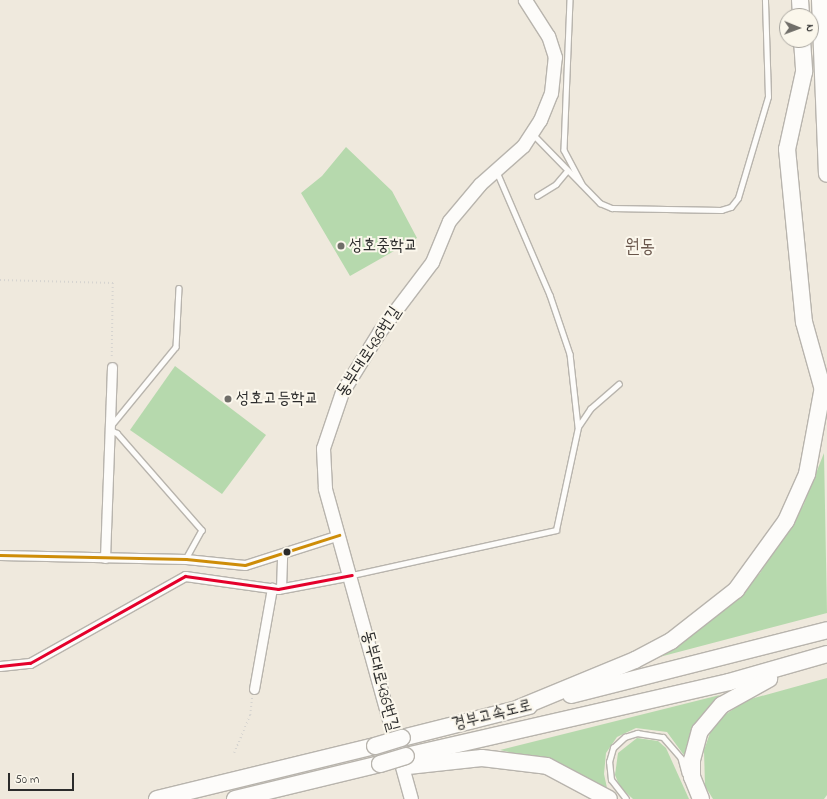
<!DOCTYPE html>
<html>
<head>
<meta charset="utf-8">
<style>
	body { margin:0 }
	#map { position:relative; width:827px; height:799px; overflow:hidden; background:#efe9dd; font-family:"Indie Flower","Poor Story",sans-serif }
	div>[style] { position:absolute }
	[style*='--x'] { left:calc(var(--x)*1px); top:calc(var(--y)*1px); width:calc(var(--w)*1px); rotate:calc(var(--a)*1deg) }
	.green>* { inset:0; background:#b6d9ad }
	.path>* { height:1.5px; margin-top:-0.75px; transform-origin:0; background:repeating-linear-gradient(90deg,#d6d4d0 0 1px,transparent 0 4px) }
	.roads { filter:drop-shadow(1px 0 #b8b4ad) drop-shadow(-1px 0 #b8b4ad) drop-shadow(0 1px #b8b4ad) drop-shadow(0 -1px #b8b4ad) }
	.lane>* { height:4.5px; margin:-2.25px; padding:0 2.25px; transform-origin:2.25px; border-radius:2.25px; background:#fdfcfa }
	.street>* { height:9px; margin:-4.5px; padding:0 4.5px; transform-origin:4.5px; border-radius:4.5px; background:#fdfcfa }
	.secondary>* { height:13px; margin:-6.5px; padding:0 6.5px; transform-origin:6.5px; border-radius:6.5px; background:#fdfcfa }
	.highway>* { height:16px; margin:-8px; padding:0 8px; transform-origin:8px; border-radius:8px; background:#fdfcfa }
	.bridges { filter:drop-shadow(1px 0 #b8b4ad) drop-shadow(-1px 0 #b8b4ad) drop-shadow(0 1px #b8b4ad) drop-shadow(0 -1px #b8b4ad) }
	.highway-bridge>* { height:16px; margin:-8px; padding:0 8px; transform-origin:8px; border-radius:8px; background:#fdfcfa }
	.bus-1>* { height:3px; margin:-1.5px; padding:0 1.5px; transform-origin:1.5px; border-radius:1.5px; background:#ce8d09 }
	.bus-2>* { height:3px; margin:-1.5px; padding:0 1.5px; transform-origin:1.5px; border-radius:1.5px; background:#e4002b }
	.dots>* { width:11px; height:11px; translate:-50% -50%; box-sizing:border-box; border:2px solid #fbf7ec; border-radius:50% }
	span { translate:-50% -50%; white-space:nowrap; text-align:center; line-height:1.15; -webkit-text-stroke:4px #fbf7ec; paint-order:stroke }
	.poi-label { font-size:17px; color:#2b2b2b }
	.left { translate:0 -50%; text-align:left }
	.street-label { font-size:17px; color:#2b2b2b }
	.quarter-label { font-size:19px; color:#68554a }
	.north { position:absolute; left:779px; top:8px; width:40px; height:40px; box-sizing:border-box; background:#fbf7ec; border:1px solid #a8a59f; border-radius:50%; rotate:91deg; font-size:11px; font-weight:700; line-height:16px; text-align:center; color:#2b2b2b }
	.north::after { content:''; display:block; margin:auto; width:14px; height:18px; background:#706e69; clip-path:polygon(50% 0,100% 100%,50% 72%,0 100%) }
	.scale { position:absolute; left:8px; top:773px; width:66px; height:18px; box-sizing:border-box; border:2px solid #2b2b2b; border-top:0; padding-left:5px; font-size:12px; line-height:14px; white-space:nowrap; color:#2b2b2b; -webkit-text-stroke:3px #fbf7ec; paint-order:stroke }
</style>
</head>
<body>
<div id="map">
	<div class="green">
		<i style="clip-path:polygon(346px 147px,392px 191px,417px 238px,350px 276px,301px 193px,322px 176px)"></i>
		<i style="clip-path:polygon(175px 366px,266px 435px,222px 494px,130px 430px)"></i>
		<i style="clip-path:polygon(824px 453px,827px 613px,648px 660px,685px 640px,721px 612px,760px 573px,803px 506px)"></i>
		<i style="clip-path:polygon(827px 678px,827px 795px,824px 799px,713px 799px,705px 786px,704px 750px,710px 733px,723px 716px,747px 700px)"></i>
		<i style="clip-path:polygon(720px 695px,700px 718px,686px 758px,667px 732px,636px 728px,617px 737px,606px 753px,604px 774px,607px 788px,560px 764px,500px 750px)"></i>
		<i style="clip-path:polygon(637px 738px,658px 741px,666px 748px,689px 799px,633px 799px,620px 787px,615px 775px,618px 753px)"></i>
	</div>
	<div class="path">
		<i style="--x:0;--y:280;--w:113;--a:1.5"></i>
		<i style="--x:113;--y:283;--w:76;--a:90.8"></i>
		<i style="--x:234;--y:753;--w:41;--a:-67.2"></i>
		<i style="--x:250;--y:715;--w:18;--a:-84"></i>
	</div>
	<div class="roads">
		<div class="lane">
			<i style="--x:570;--y:0;--w:150;--a:92.3"></i>
			<i style="--x:564;--y:150;--w:38;--a:62"></i>
			<i style="--x:532;--y:133;--w:98;--a:45.8"></i>
			<i style="--x:600;--y:203;--w:13;--a:23"></i>
			<i style="--x:612;--y:208;--w:109;--a:1.1"></i>
			<i style="--x:721;--y:210;--w:10;--a:-17"></i>
			<i style="--x:731;--y:207;--w:11;--a:-52"></i>
			<i style="--x:738;--y:198;--w:105;--a:-73.5"></i>
			<i style="--x:768;--y:97;--w:97;--a:-91.8"></i>
			<i style="--x:497;--y:172;--w:134;--a:66.7"></i>
			<i style="--x:550;--y:295;--w:62;--a:71.3"></i>
			<i style="--x:570;--y:354;--w:73;--a:83.7"></i>
			<i style="--x:537;--y:196;--w:22;--a:-32"></i>
			<i style="--x:556;--y:184;--w:17;--a:-50"></i>
			<i style="--x:179;--y:288;--w:59;--a:92.9"></i>
			<i style="--x:176;--y:347;--w:106;--a:129.3"></i>
			<i style="--x:109;--y:429;--w:9;--a:27"></i>
			<i style="--x:117;--y:433;--w:129;--a:48.8"></i>
			<i style="--x:202;--y:530;--w:33;--a:119"></i>
			<i style="--x:352;--y:575;--w:209;--a:-12.4"></i>
			<i style="--x:556;--y:530;--w:105;--a:-77.9"></i>
			<i style="--x:578;--y:427;--w:22;--a:-56"></i>
			<i style="--x:590;--y:409;--w:38;--a:-41"></i>
			<i style="--x:626;--y:799;--w:24;--a:-128"></i>
			<i style="--x:611;--y:780;--w:18;--a:-96"></i>
			<i style="--x:609;--y:762;--w:15;--a:-74"></i>
			<i style="--x:613;--y:748;--w:16;--a:-43"></i>
			<i style="--x:625;--y:737;--w:13;--a:-18"></i>
			<i style="--x:637;--y:733;--w:26;--a:9"></i>
			<i style="--x:663;--y:737;--w:28;--a:49"></i>
			<i style="--x:681;--y:758;--w:16;--a:75"></i>
		</div>
		<div class="street">
			<i style="--x:0;--y:555;--w:186;--a:1.2"></i>
			<i style="--x:186;--y:559;--w:59;--a:5.8"></i>
			<i style="--x:245;--y:565;--w:99;--a:-17.7"></i>
			<i style="--x:105;--y:558;--w:191;--a:-87.9"></i>
			<i style="--x:281;--y:588;--w:34;--a:-88"></i>
			<i style="--x:0;--y:666;--w:30;--a:-6"></i>
			<i style="--x:30;--y:663;--w:178;--a:-29.3"></i>
			<i style="--x:185;--y:576;--w:94;--a:8"></i>
			<i style="--x:278;--y:589;--w:75;--a:-10.7"></i>
			<i style="--x:254;--y:689;--w:103;--a:-79.9"></i>
		</div>
		<div class="secondary">
			<i style="--x:411;--y:799;--w:323;--a:-105.5"></i>
			<i style="--x:325;--y:488;--w:40;--a:-92.9"></i>
			<i style="--x:323;--y:448;--w:59;--a:-71.3"></i>
			<i style="--x:342;--y:392;--w:70;--a:-58.3"></i>
			<i style="--x:379;--y:332;--w:88;--a:-52.9"></i>
			<i style="--x:432;--y:262;--w:44;--a:-67.5"></i>
			<i style="--x:449;--y:221;--w:48;--a:-50"></i>
			<i style="--x:480;--y:184;--w:57;--a:-41.5"></i>
			<i style="--x:523;--y:146;--w:31;--a:-57"></i>
			<i style="--x:540;--y:120;--w:29;--a:-68"></i>
			<i style="--x:551;--y:93;--w:36;--a:-84"></i>
			<i style="--x:555;--y:57;--w:22;--a:-108"></i>
			<i style="--x:548;--y:36;--w:43;--a:-122.6"></i>
		</div>
		<div class="highway">
			<i style="--x:800;--y:0;--w:16;--a:86"></i>
			<i style="--x:820;--y:0;--w:174;--a:87.7"></i>
			<i style="--x:802;--y:40;--w:32;--a:86"></i>
			<i style="--x:804;--y:72;--w:79;--a:102.4"></i>
			<i style="--x:787;--y:149;--w:174;--a:84.4"></i>
			<i style="--x:804;--y:322;--w:78;--a:74.4"></i>
			<i style="--x:571;--y:695;--w:264;--a:-14.2"></i>
			<i style="--x:519;--y:708;--w:126;--a:-22.5"></i>
			<i style="--x:635;--y:660;--w:41;--a:-27.8"></i>
			<i style="--x:671;--y:641;--w:83;--a:-38.1"></i>
			<i style="--x:736;--y:590;--w:85;--a:-54.1"></i>
			<i style="--x:786;--y:521;--w:51;--a:-65.9"></i>
			<i style="--x:807;--y:474;--w:88;--a:-79.6"></i>
			<i style="--x:402;--y:738;--w:131;--a:-14.1"></i>
			<i style="--x:406;--y:756;--w:331;--a:-12.9"></i>
			<i style="--x:729;--y:682;--w:102;--a:-15.9"></i>
			<i style="--x:408;--y:766;--w:74;--a:-6.2"></i>
			<i style="--x:482;--y:758;--w:65;--a:7"></i>
			<i style="--x:547;--y:766;--w:70;--a:28"></i>
			<i style="--x:157;--y:799;--w:224;--a:-13.7"></i>
			<i style="--x:235;--y:799;--w:149;--a:-13.6"></i>
			<i style="--x:701;--y:799;--w:24;--a:-112"></i>
			<i style="--x:692;--y:777;--w:17;--a:-90"></i>
			<i style="--x:692;--y:760;--w:30;--a:-75"></i>
			<i style="--x:700;--y:731;--w:34;--a:-50"></i>
			<i style="--x:722;--y:705;--w:54;--a:-29"></i>
		</div>
	</div>
	<div class="bridges">
		<div class="highway-bridge">
			<i style="--x:375;--y:746;--w:28;--a:-17"></i>
			<i style="--x:380;--y:764;--w:27;--a:-17"></i>
		</div>
	</div>
	<div class="bus-1">
		<i style="--x:0;--y:555;--w:186;--a:1.2"></i>
		<i style="--x:186;--y:559;--w:59;--a:5.8"></i>
		<i style="--x:245;--y:565;--w:99;--a:-17.7"></i>
	</div>
	<div class="bus-2">
		<i style="--x:0;--y:666;--w:30;--a:-6"></i>
		<i style="--x:30;--y:663;--w:178;--a:-29.3"></i>
		<i style="--x:185;--y:576;--w:94;--a:8"></i>
		<i style="--x:278;--y:589;--w:75;--a:-10.7"></i>
	</div>
	<div class="dots">
		<i style="left:341px;top:246px;background:#706e69"></i>
		<i style="left:228px;top:399px;background:#706e69"></i>
		<i style="left:287px;top:552px;background:#2b2b2b"></i>
	</div>
	<div class="poi-label">
		<span class="left" style="left:349px;top:246px">성호중학교</span>
		<span class="left" style="left:236px;top:399px">성호고등학교</span>
	</div>
	<div class="street-label">
		<span style="left:369px;top:352px;rotate:-57deg">동부대로436번길</span>
		<span style="left:380px;top:681px;rotate:75deg">동부대로436번길</span>
		<span style="left:492px;top:715px;rotate:-14deg">경부고속도로</span>
	</div>
	<div class="quarter-label">
		<span style="left:640px;top:248px">원동</span>
	</div>
	<div class="north">N</div>
	<div class="scale">50 m</div>
</div>
</body>
</html>
